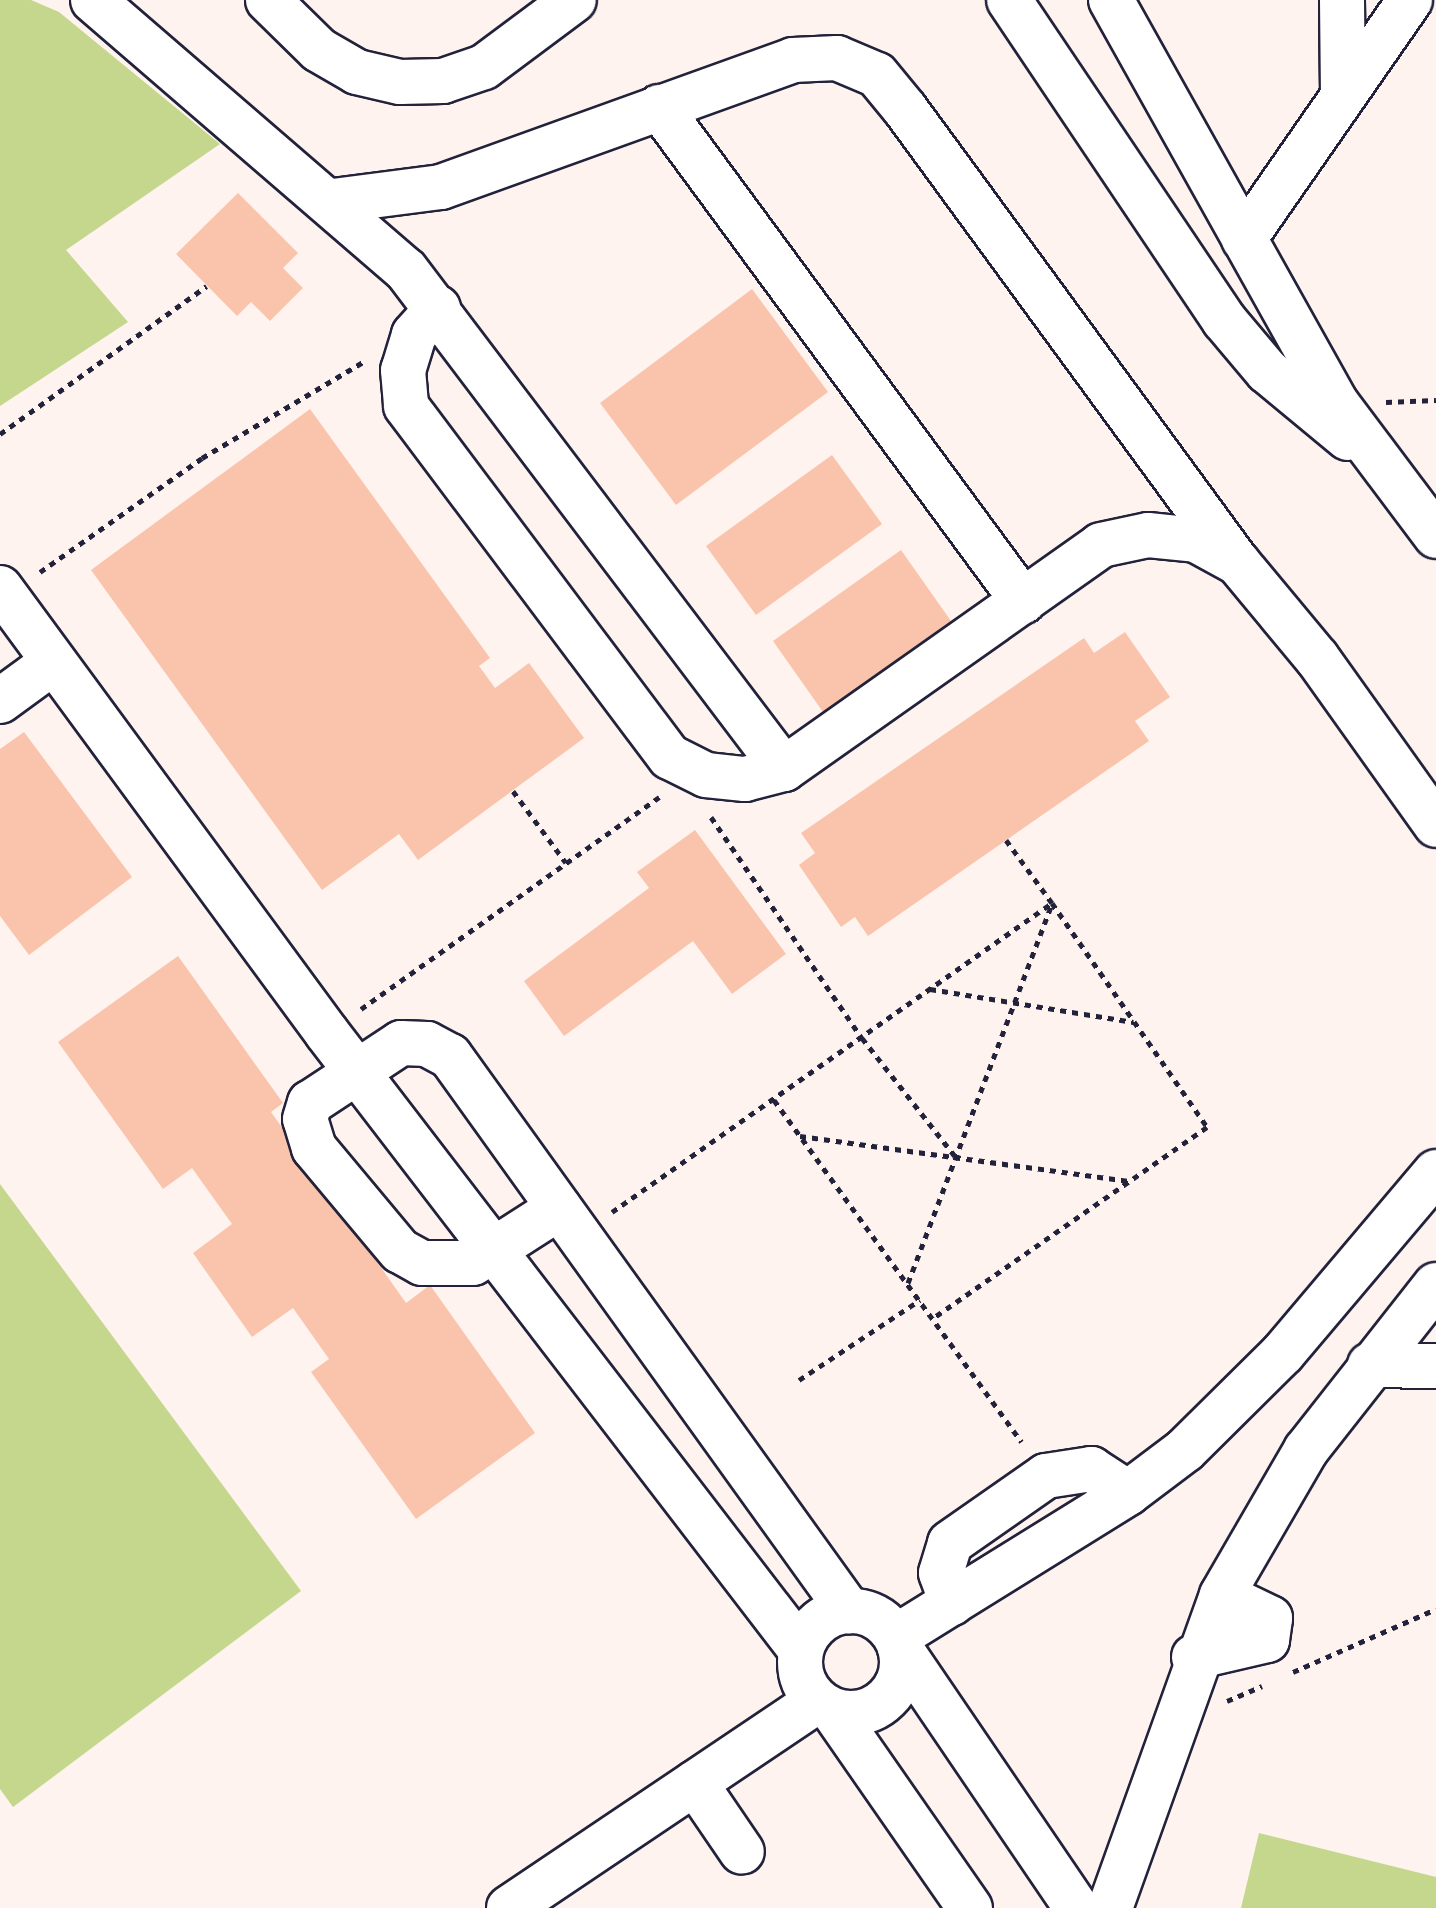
<!DOCTYPE html>
<html>
<head>
<meta charset="utf-8">
<style>
	body { margin:0 }
	#map { position:relative; width:1436px; height:1908px; overflow:hidden; background:#fef3ee; font-family:Mali,sans-serif }
	div>[style] { position:absolute }
	[style*='--x'] { left:calc(var(--x)*1px); top:calc(var(--y)*1px); width:calc(var(--w)*1px); rotate:calc(var(--a)*1deg) }
	.green>* { inset:0; background:#c4d78c }
	.building>* { inset:0; background:#fac4ac }
	.path>* { height:5px; margin-top:-2.5px; transform-origin:0; background:repeating-linear-gradient(90deg,#22223b 0 6px,transparent 0 12px) }
	.roads { filter:drop-shadow(2px 0 #22223b) drop-shadow(-2px 0 #22223b) drop-shadow(0 2px #22223b) drop-shadow(0 -2px #22223b) }
	.minor>* { height:44px; margin:-22px; padding:0 22px; transform-origin:22px; border-radius:22px; background:#fff }
	.minor>.ring { margin:-22px; padding:0; box-sizing:content-box; background:none; border:44px solid #fff; border-radius:50% }
	span { translate:-50% -50%; white-space:nowrap; text-align:center; line-height:1.15; -webkit-text-stroke:6px #fff; paint-order:stroke }
</style>
</head>
<body>
<div id="map">
	<div class="green">
		<i style="clip-path:polygon(0 0,31px 0,59px 12px,220px 144px,66px 250px,128px 322px,0 406px)"></i>
		<i style="clip-path:polygon(0 1184px,301px 1591px,13px 1807px,0 1789px)"></i>
		<i style="clip-path:polygon(1259px 1833px,1436px 1877px,1436px 1908px,1241px 1908px)"></i>
	</div>
	<div class="building">
		<i style="clip-path:polygon(238px 193px,298px 253px,283px 268px,303px 288px,270px 321px,251px 302px,237px 316px,176px 254px)"></i>
		<i style="clip-path:polygon(752px 289px,828px 392px,676px 505px,600px 403px)"></i>
		<i style="clip-path:polygon(310px 409px,490px 658px,479px 666px,495px 688px,529px 663px,584px 738px,418px 860px,399px 834px,322px 890px,91px 570px)"></i>
		<i style="clip-path:polygon(832px 455px,882px 524px,756px 615px,706px 546px)"></i>
		<i style="clip-path:polygon(901px 550px,951px 621px,823px 712px,773px 641px)"></i>
		<i style="clip-path:polygon(1125px 632px,1170px 697px,1135px 721px,1149px 741px,868px 936px,855px 917px,841px 927px,799px 865px,815px 853px,801px 833px,1084px 638px,1094px 653px)"></i>
		<i style="clip-path:polygon(24px 732px,132px 877px,29px 955px,0 916px,0 749px)"></i>
		<i style="clip-path:polygon(695px 830px,786px 954px,732px 994px,693px 941px,564px 1036px,524px 981px,649px 888px,637px 872px)"></i>
		<i style="clip-path:polygon(178px 956px,283px 1103px,271px 1112px,406px 1303px,430px 1285px,535px 1433px,416px 1519px,311px 1372px,329px 1359px,293px 1308px,252px 1337px,193px 1253px,232px 1224px,192px 1168px,163px 1189px,58px 1042px)"></i>
	</div>
	<div class="path">
		<i style="--x:1386;--y:402;--w:50;--a:-2.3"></i>
		<i style="--x:0;--y:434;--w:254;--a:-35.6"></i>
		<i style="--x:40;--y:572;--w:198;--a:-35.1"></i>
		<i style="--x:202;--y:458;--w:187;--a:-30.8"></i>
		<i style="--x:513;--y:791;--w:89;--a:53.6"></i>
		<i style="--x:711;--y:817;--w:268;--a:55.7"></i>
		<i style="--x:862;--y:1038;--w:150;--a:51.8"></i>
		<i style="--x:930;--y:989;--w:206;--a:9.2"></i>
		<i style="--x:361;--y:1009;--w:366;--a:-35.4"></i>
		<i style="--x:774;--y:1100;--w:422;--a:54.1"></i>
		<i style="--x:800;--y:1136;--w:330;--a:7.8"></i>
		<i style="--x:612;--y:1212;--w:538;--a:-35.08"></i>
		<i style="--x:1052;--y:903;--w:78;--a:-126.1"></i>
		<i style="--x:908;--y:1283;--w:406;--a:-69.2"></i>
		<i style="--x:1052;--y:903;--w:272;--a:55.3"></i>
		<i style="--x:1207;--y:1127;--w:334;--a:145.1"></i>
		<i style="--x:799;--y:1380;--w:145;--a:-33.5"></i>
		<i style="--x:1293;--y:1672;--w:156;--a:-23.8"></i>
		<i style="--x:1227;--y:1701;--w:38;--a:-23"></i>
	</div>
	<div class="roads">
		<div class="minor">
			<i style="--x:93;--y:0;--w:413;--a:40.8"></i>
			<i style="--x:406;--y:270;--w:626;--a:52.86"></i>
			<i style="--x:268;--y:0;--w:71;--a:44.4"></i>
			<i style="--x:319;--y:50;--w:44;--a:30.1"></i>
			<i style="--x:357;--y:72;--w:44;--a:13.1"></i>
			<i style="--x:400;--y:82;--w:43;--a:-1.3"></i>
			<i style="--x:443;--y:81;--w:43;--a:-18.9"></i>
			<i style="--x:484;--y:67;--w:112;--a:-36.7"></i>
			<i style="--x:1009;--y:0;--w:386;--a:56.1"></i>
			<i style="--x:1224;--y:320;--w:67;--a:49.9"></i>
			<i style="--x:1267;--y:371;--w:105;--a:39.6"></i>
			<i style="--x:1111;--y:0;--w:463;--a:60.8"></i>
			<i style="--x:1337;--y:404;--w:165;--a:53.1"></i>
			<i style="--x:1342;--y:0;--w:96;--a:89.4"></i>
			<i style="--x:659;--y:107;--w:614;--a:53.62"></i>
			<i style="--x:333;--y:201;--w:109;--a:-7.4"></i>
			<i style="--x:441;--y:187;--w:374;--a:-19.8"></i>
			<i style="--x:793;--y:60;--w:44;--a:-2.6"></i>
			<i style="--x:837;--y:58;--w:43;--a:23"></i>
			<i style="--x:877;--y:75;--w:44;--a:50.5"></i>
			<i style="--x:905;--y:109;--w:557;--a:53.77"></i>
			<i style="--x:1244;--y:239;--w:291;--a:-55.2"></i>
			<i style="--x:438;--y:308;--w:36;--a:132"></i>
			<i style="--x:414;--y:335;--w:37;--a:107"></i>
			<i style="--x:403;--y:370;--w:36;--a:85"></i>
			<i style="--x:406;--y:406;--w:439;--a:53.1"></i>
			<i style="--x:670;--y:757;--w:40;--a:26.6"></i>
			<i style="--x:706;--y:775;--w:39;--a:6"></i>
			<i style="--x:745;--y:779;--w:40;--a:-14.4"></i>
			<i style="--x:784;--y:769;--w:388;--a:-35.2"></i>
			<i style="--x:1101;--y:545;--w:48;--a:-12"></i>
			<i style="--x:1148;--y:535;--w:48;--a:5.9"></i>
			<i style="--x:1196;--y:540;--w:48;--a:28.7"></i>
			<i style="--x:1238;--y:563;--w:124;--a:50.3"></i>
			<i style="--x:1317;--y:658;--w:205;--a:54.5"></i>
			<i style="--x:0;--y:588;--w:552;--a:53.69"></i>
			<i style="--x:327;--y:1033;--w:778;--a:52.47"></i>
			<i style="--x:0;--y:701;--w:64;--a:-36.2"></i>
			<i style="--x:559;--y:1208;--w:102;--a:147.4"></i>
			<i style="--x:473;--y:1263;--w:51;--a:180"></i>
			<i style="--x:422;--y:1263;--w:25;--a:-151"></i>
			<i style="--x:400;--y:1251;--w:134;--a:-129.9"></i>
			<i style="--x:314;--y:1148;--w:30;--a:-107"></i>
			<i style="--x:305;--y:1119;--w:17;--a:-73"></i>
			<i style="--x:310;--y:1103;--w:109;--a:-33.4"></i>
			<i style="--x:401;--y:1043;--w:26;--a:2"></i>
			<i style="--x:427;--y:1044;--w:26;--a:28"></i>
			<i style="--x:450;--y:1056;--w:684;--a:54.29"></i>
			<i style="--x:1370;--y:1365;--w:66;--a:0.9"></i>
			<i style="--x:952;--y:1603;--w:32;--a:-110"></i>
			<i style="--x:941;--y:1573;--w:31;--a:-73"></i>
			<i style="--x:950;--y:1543;--w:117;--a:-34.9"></i>
			<i style="--x:1046;--y:1476;--w:46;--a:-8.8"></i>
			<i style="--x:1091;--y:1469;--w:44;--a:33"></i>
			<i class="ring" style="left:800px;top:1611px;width:58px;height:58px"></i>
			<i style="--x:896;--y:1637;--w:273;--a:-31.8"></i>
			<i style="--x:1128;--y:1493;--w:71;--a:-37"></i>
			<i style="--x:1185;--y:1450;--w:138;--a:-44.7"></i>
			<i style="--x:1283;--y:1353;--w:237;--a:-49.8"></i>
			<i style="--x:900;--y:1648;--w:315;--a:55.8"></i>
			<i style="--x:1194;--y:1657;--w:75;--a:-13.1"></i>
			<i style="--x:1267;--y:1640;--w:22;--a:-82"></i>
			<i style="--x:1270;--y:1618;--w:53;--a:-154.4"></i>
			<i style="--x:833;--y:1711;--w:240;--a:55.2"></i>
			<i style="--x:695;--y:1783;--w:83;--a:55.7"></i>
			<i style="--x:509;--y:1908;--w:371;--a:-33.9"></i>
			<i style="--x:1110;--y:1908;--w:332;--a:-70.3"></i>
			<i style="--x:1222;--y:1595;--w:168;--a:-59.9"></i>
			<i style="--x:1306;--y:1450;--w:210;--a:-51.8"></i>
		</div>
	</div>
</div>
</body>
</html>
